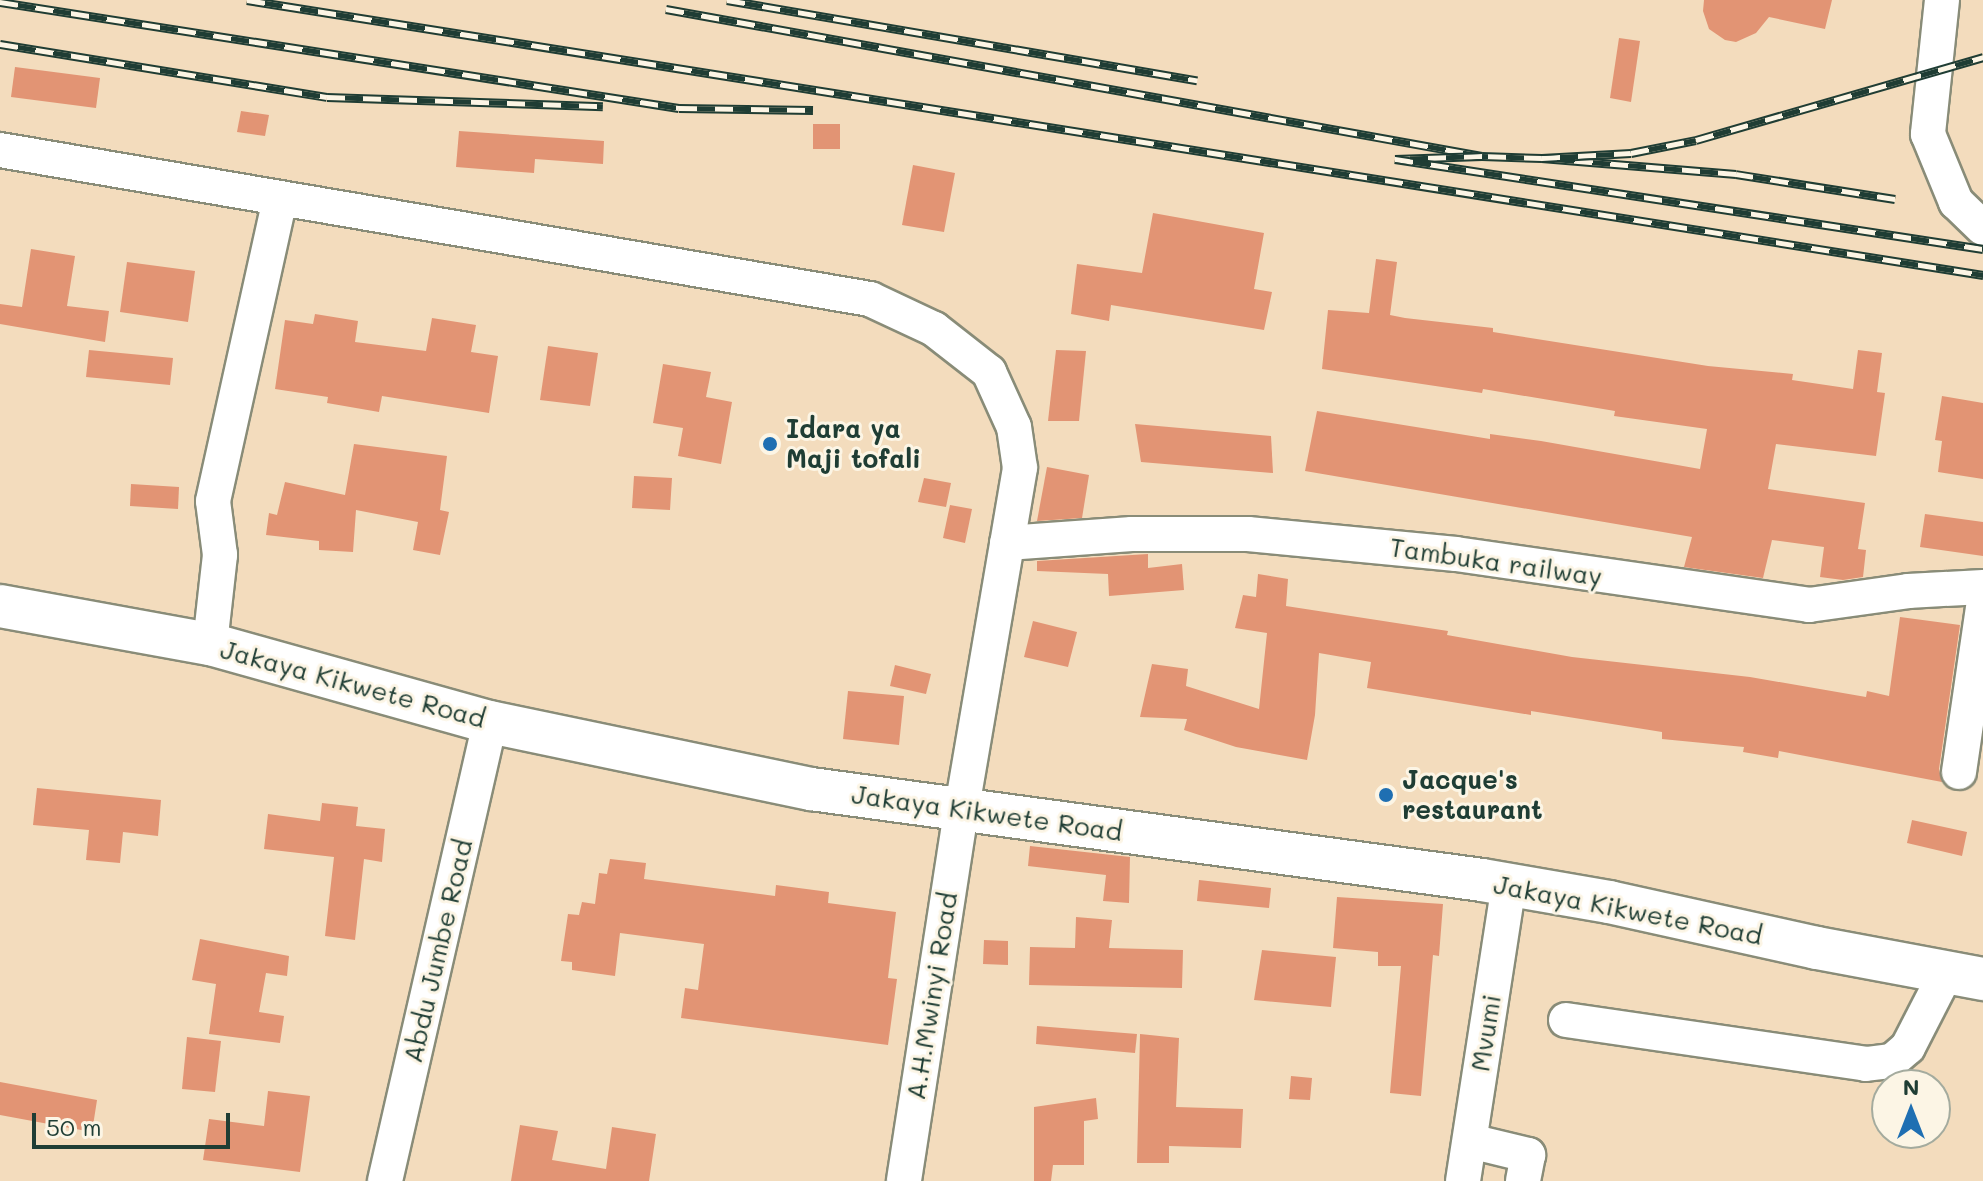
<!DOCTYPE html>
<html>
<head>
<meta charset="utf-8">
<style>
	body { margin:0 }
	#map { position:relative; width:1983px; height:1181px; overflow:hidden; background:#f3dcbd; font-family:Mali,sans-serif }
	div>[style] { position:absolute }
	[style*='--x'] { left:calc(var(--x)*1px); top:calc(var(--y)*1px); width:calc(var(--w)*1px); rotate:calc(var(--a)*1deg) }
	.building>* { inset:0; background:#e29474 }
	.roads { filter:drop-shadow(2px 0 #898c78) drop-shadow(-2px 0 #898c78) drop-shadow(0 2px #898c78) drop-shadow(0 -2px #898c78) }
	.minor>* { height:34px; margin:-17px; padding:0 17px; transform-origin:17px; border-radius:17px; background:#fff }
	.major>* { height:42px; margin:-21px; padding:0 21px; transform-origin:21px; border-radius:21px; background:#fff }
	.rail>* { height:9px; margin-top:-4.5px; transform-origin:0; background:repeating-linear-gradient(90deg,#fcf5e5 0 18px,#1f3d34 0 36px); box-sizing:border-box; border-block:2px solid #1f3d34 }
	.dots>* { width:22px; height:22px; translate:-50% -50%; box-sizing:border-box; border:4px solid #fcf5e5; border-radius:50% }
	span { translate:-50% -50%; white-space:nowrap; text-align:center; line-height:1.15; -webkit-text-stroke:6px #fcf5e5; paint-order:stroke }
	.poi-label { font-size:26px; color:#1f3d34; font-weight:700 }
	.left { translate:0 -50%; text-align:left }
	.street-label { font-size:26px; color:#1f3d34 }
	.north { position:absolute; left:1871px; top:1069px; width:80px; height:80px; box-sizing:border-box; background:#fcf5e5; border:2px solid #a4ab9e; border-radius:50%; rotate:0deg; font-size:22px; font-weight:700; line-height:32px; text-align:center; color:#1f3d34 }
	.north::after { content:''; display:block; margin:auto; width:28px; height:36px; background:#1f6fb2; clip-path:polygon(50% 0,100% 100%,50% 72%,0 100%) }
	.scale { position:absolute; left:32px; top:1113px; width:198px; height:36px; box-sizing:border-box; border:4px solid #1f3d34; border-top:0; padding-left:10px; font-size:24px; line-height:28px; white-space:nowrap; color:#1f3d34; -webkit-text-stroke:6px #fcf5e5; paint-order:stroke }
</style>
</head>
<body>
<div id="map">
	<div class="building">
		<i style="clip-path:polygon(1704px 0,1832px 0,1825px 29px,1769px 17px,1756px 33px,1736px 42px,1725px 40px,1709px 29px,1703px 11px)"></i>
		<i style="clip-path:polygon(1619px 38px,1640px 41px,1631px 102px,1610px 98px)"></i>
		<i style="clip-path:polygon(15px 67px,100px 78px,96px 108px,11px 97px)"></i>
		<i style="clip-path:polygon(241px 111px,269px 115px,265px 136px,237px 132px)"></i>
		<i style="clip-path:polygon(813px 124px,840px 124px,840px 149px,813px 149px)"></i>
		<i style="clip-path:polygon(459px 131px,604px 141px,603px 164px,535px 159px,534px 173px,456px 167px)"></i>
		<i style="clip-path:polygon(913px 165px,955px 173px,944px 232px,902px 225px)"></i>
		<i style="clip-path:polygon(1153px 213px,1264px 233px,1254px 289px,1272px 292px,1264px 330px,1111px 305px,1109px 321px,1071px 314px,1077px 264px,1142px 273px)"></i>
		<i style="clip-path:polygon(31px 249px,75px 256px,67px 306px,109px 311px,105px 342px,0 324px,0 304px,22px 307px)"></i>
		<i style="clip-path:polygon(1376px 259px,1397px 262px,1390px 315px,1405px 318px,1493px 328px,1493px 332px,1708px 366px,1793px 374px,1792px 380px,1853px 389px,1858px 350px,1882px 353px,1877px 392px,1885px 393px,1876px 456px,1776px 444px,1768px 489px,1865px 503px,1858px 549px,1866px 550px,1863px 577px,1843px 580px,1820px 577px,1824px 547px,1772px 540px,1763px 578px,1684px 567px,1692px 537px,1305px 471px,1317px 411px,1490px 439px,1490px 434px,1541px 441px,1700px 469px,1707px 429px,1614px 416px,1615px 411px,1483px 389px,1482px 393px,1322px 369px,1328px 310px,1369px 313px)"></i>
		<i style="clip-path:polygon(127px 262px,195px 271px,188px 322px,120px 312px)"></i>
		<i style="clip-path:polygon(315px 314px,358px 321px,355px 342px,426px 351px,432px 318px,476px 325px,471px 352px,498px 356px,489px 413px,382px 396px,379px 412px,327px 403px,328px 397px,275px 389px,285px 320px,313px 324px)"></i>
		<i style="clip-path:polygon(548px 346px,598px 353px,590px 406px,540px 400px)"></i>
		<i style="clip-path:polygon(89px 350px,173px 358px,170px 385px,86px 377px)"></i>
		<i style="clip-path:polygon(1056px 350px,1086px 351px,1079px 421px,1048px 421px)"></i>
		<i style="clip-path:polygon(663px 364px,711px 372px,706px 397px,732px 402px,721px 464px,678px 456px,683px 428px,653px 423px)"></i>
		<i style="clip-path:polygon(1942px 396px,1983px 403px,1983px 479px,1938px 472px,1942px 441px,1935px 440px)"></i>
		<i style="clip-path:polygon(1135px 424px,1271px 436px,1273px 473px,1141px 462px)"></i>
		<i style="clip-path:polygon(354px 444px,447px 456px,440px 510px,449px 512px,440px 555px,413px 550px,418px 522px,356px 510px,353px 552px,319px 550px,319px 541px,266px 535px,269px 513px,277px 515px,285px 482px,345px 495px)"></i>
		<i style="clip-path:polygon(1047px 467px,1089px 475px,1082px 518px,1037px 521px)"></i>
		<i style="clip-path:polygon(634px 476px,672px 478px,670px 510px,632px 508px)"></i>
		<i style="clip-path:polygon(924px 478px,951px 483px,946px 507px,918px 502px)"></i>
		<i style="clip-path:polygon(131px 484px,179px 487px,178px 509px,130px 506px)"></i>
		<i style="clip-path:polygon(950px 505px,972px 509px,965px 543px,943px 538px)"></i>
		<i style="clip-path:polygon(1925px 514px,1983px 522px,1983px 556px,1920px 547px)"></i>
		<i style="clip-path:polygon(1148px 554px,1148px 568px,1182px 564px,1184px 590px,1109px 596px,1108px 574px,1037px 571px,1037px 561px)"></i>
		<i style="clip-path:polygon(1258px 574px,1288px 579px,1286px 606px,1448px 631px,1447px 635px,1572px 657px,1750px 677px,1866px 697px,1867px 691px,1889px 696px,1900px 617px,1960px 625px,1939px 769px,1942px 782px,1779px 751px,1778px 758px,1743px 752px,1744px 747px,1662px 739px,1662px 732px,1531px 711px,1531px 715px,1367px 688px,1371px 662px,1319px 653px,1315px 715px,1307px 760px,1236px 747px,1184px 730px,1187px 719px,1140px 717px,1152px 664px,1188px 669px,1186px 686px,1259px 709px,1267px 633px,1235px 628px,1243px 595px,1256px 597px)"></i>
		<i style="clip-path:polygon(1033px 621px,1077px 632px,1068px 667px,1024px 657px)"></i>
		<i style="clip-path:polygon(895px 665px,931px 674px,926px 694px,890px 686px)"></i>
		<i style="clip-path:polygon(848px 691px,904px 696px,899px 745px,843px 739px)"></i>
		<i style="clip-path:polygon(37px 788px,161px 800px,158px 836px,123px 832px,120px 863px,86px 860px,89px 830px,33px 825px)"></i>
		<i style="clip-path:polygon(322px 803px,358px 807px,356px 826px,385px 829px,382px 862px,364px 859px,355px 940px,325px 936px,334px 857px,264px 849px,268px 814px,320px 821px)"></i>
		<i style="clip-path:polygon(1912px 820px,1967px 832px,1962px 856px,1907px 843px)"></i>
		<i style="clip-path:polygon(1030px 846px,1130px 857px,1129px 903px,1103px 901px,1106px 875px,1028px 866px)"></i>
		<i style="clip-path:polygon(610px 859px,646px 863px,644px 879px,775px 896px,776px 885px,829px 892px,828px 903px,896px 912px,888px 978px,897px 979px,888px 1045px,681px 1018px,685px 988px,698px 990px,704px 944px,620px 933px,615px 976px,572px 970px,572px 962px,561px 961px,568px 914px,579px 915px,582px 902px,595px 904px,599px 873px,607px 874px)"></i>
		<i style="clip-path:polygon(1199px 880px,1271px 888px,1269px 908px,1197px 901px)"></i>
		<i style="clip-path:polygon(1337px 897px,1443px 904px,1439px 956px,1433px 955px,1421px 1096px,1390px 1093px,1401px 966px,1378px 966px,1378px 952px,1333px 948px)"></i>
		<i style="clip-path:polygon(1076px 917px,1112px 920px,1109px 948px,1183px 950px,1182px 988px,1029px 985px,1030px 947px,1075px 948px)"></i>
		<i style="clip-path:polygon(200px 939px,289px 956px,287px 976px,266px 973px,259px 1012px,284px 1016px,280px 1043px,209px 1034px,216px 984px,192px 980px)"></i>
		<i style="clip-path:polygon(984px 940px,1008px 941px,1008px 965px,983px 964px)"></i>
		<i style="clip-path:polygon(1262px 950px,1336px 957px,1331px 1007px,1254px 1000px)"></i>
		<i style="clip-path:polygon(1037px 1026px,1137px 1034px,1135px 1053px,1036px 1044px)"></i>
		<i style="clip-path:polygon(1140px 1034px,1179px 1038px,1176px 1107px,1243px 1109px,1241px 1148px,1169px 1146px,1169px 1163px,1137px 1163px)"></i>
		<i style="clip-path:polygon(187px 1037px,221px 1041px,215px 1092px,182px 1089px)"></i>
		<i style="clip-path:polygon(1291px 1076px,1312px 1078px,1310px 1100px,1289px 1099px)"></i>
		<i style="clip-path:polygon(0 1082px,97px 1100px,92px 1132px,0 1115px)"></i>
		<i style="clip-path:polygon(268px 1091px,310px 1096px,300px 1172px,203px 1160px,209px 1119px,264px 1126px)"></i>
		<i style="clip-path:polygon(1096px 1098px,1098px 1119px,1084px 1121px,1084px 1165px,1053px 1165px,1051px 1181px,1034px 1181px,1034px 1107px)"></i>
		<i style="clip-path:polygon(520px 1125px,558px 1131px,552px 1160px,606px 1169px,612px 1127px,656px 1134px,649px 1181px,511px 1181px)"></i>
	</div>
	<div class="roads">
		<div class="minor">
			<i style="--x:1942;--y:0;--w:135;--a:96"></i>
			<i style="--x:1928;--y:134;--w:74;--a:67.6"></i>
			<i style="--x:1956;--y:202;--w:37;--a:44"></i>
			<i style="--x:0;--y:150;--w:883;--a:9.72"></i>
			<i style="--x:870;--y:299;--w:71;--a:25.1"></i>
			<i style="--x:934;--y:329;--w:70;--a:38"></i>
			<i style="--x:989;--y:372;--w:60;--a:65.6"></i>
			<i style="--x:1014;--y:427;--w:41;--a:81.7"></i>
			<i style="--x:1020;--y:468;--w:349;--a:99.7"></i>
			<i style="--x:961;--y:812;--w:373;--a:98.8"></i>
			<i style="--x:1007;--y:543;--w:125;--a:-4.1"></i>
			<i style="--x:1132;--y:534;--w:116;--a:0"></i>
			<i style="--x:1248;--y:534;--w:209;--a:5.5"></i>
			<i style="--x:1456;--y:554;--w:357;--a:8.2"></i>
			<i style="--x:1809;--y:605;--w:100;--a:-8"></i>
			<i style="--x:1908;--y:591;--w:75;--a:-3.1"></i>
			<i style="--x:210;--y:644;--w:90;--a:-83.6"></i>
			<i style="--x:220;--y:555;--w:54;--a:-97.4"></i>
			<i style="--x:213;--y:501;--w:310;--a:-77.5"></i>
			<i style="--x:1959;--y:772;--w:166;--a:-81.7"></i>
			<i style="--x:1566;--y:1020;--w:303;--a:8.3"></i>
			<i style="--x:1866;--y:1064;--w:26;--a:-7"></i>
			<i style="--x:1892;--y:1061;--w:21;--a:-41"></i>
			<i style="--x:1908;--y:1047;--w:83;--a:-62.8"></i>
			<i style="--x:1470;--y:1141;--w:60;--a:13.6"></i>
			<i style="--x:1528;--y:1155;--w:26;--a:101"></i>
			<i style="--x:385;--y:1181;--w:471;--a:-77.1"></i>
			<i style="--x:1463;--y:1181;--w:300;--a:-81.2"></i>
		</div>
		<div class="major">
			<i style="--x:0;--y:606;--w:213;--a:10.3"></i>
			<i style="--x:210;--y:644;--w:291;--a:15.6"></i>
			<i style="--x:490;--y:722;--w:328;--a:11.8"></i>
			<i style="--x:811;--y:789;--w:677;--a:7.72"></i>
			<i style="--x:1482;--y:880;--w:129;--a:9.8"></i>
			<i style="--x:1609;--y:902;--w:213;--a:12.5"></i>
			<i style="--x:1817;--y:948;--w:169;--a:10.6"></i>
		</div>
	</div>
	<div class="rail">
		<i style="--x:247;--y:0;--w:1758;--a:9"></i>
		<i style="--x:727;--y:0;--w:477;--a:9.7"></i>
		<i style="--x:0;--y:2;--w:687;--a:8.87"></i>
		<i style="--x:679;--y:108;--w:134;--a:0.9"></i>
		<i style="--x:666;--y:9;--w:829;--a:10.21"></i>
		<i style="--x:0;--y:44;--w:331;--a:9.2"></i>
		<i style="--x:327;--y:97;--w:276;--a:1.9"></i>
		<i style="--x:1542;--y:158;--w:60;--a:-178.1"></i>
		<i style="--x:1482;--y:156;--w:87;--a:178"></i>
		<i style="--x:1395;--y:159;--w:595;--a:8.7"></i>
		<i style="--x:1895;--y:199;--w:161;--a:-171.1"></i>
		<i style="--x:1736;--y:174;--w:195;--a:-175.3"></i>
		<i style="--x:1542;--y:158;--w:89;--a:-3.2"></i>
		<i style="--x:1631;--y:153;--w:66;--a:-11.3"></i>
		<i style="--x:1696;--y:140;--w:299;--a:-16.1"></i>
	</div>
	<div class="dots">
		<i style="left:770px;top:444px;background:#1f6fb2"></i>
		<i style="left:1386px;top:795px;background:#1f6fb2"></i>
	</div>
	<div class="poi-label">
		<span class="left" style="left:786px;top:444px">Idara ya<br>Maji tofali</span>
		<span class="left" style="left:1402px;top:795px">Jacque's<br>restaurant</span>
	</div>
	<div class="street-label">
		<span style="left:1496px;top:562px;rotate:8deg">Tambuka railway</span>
		<span style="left:353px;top:684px;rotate:15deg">Jakaya Kikwete Road</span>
		<span style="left:987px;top:813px;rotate:8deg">Jakaya Kikwete Road</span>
		<span style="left:1628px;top:910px;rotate:11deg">Jakaya Kikwete Road</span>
		<span style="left:438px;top:951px;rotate:-77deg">Abdu Jumbe Road</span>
		<span style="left:932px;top:996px;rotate:-81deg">A.H.Mwinyi Road</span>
		<span style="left:1486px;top:1033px;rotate:-81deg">Mvumi</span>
	</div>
	<div class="north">N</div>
	<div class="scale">50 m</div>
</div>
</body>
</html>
